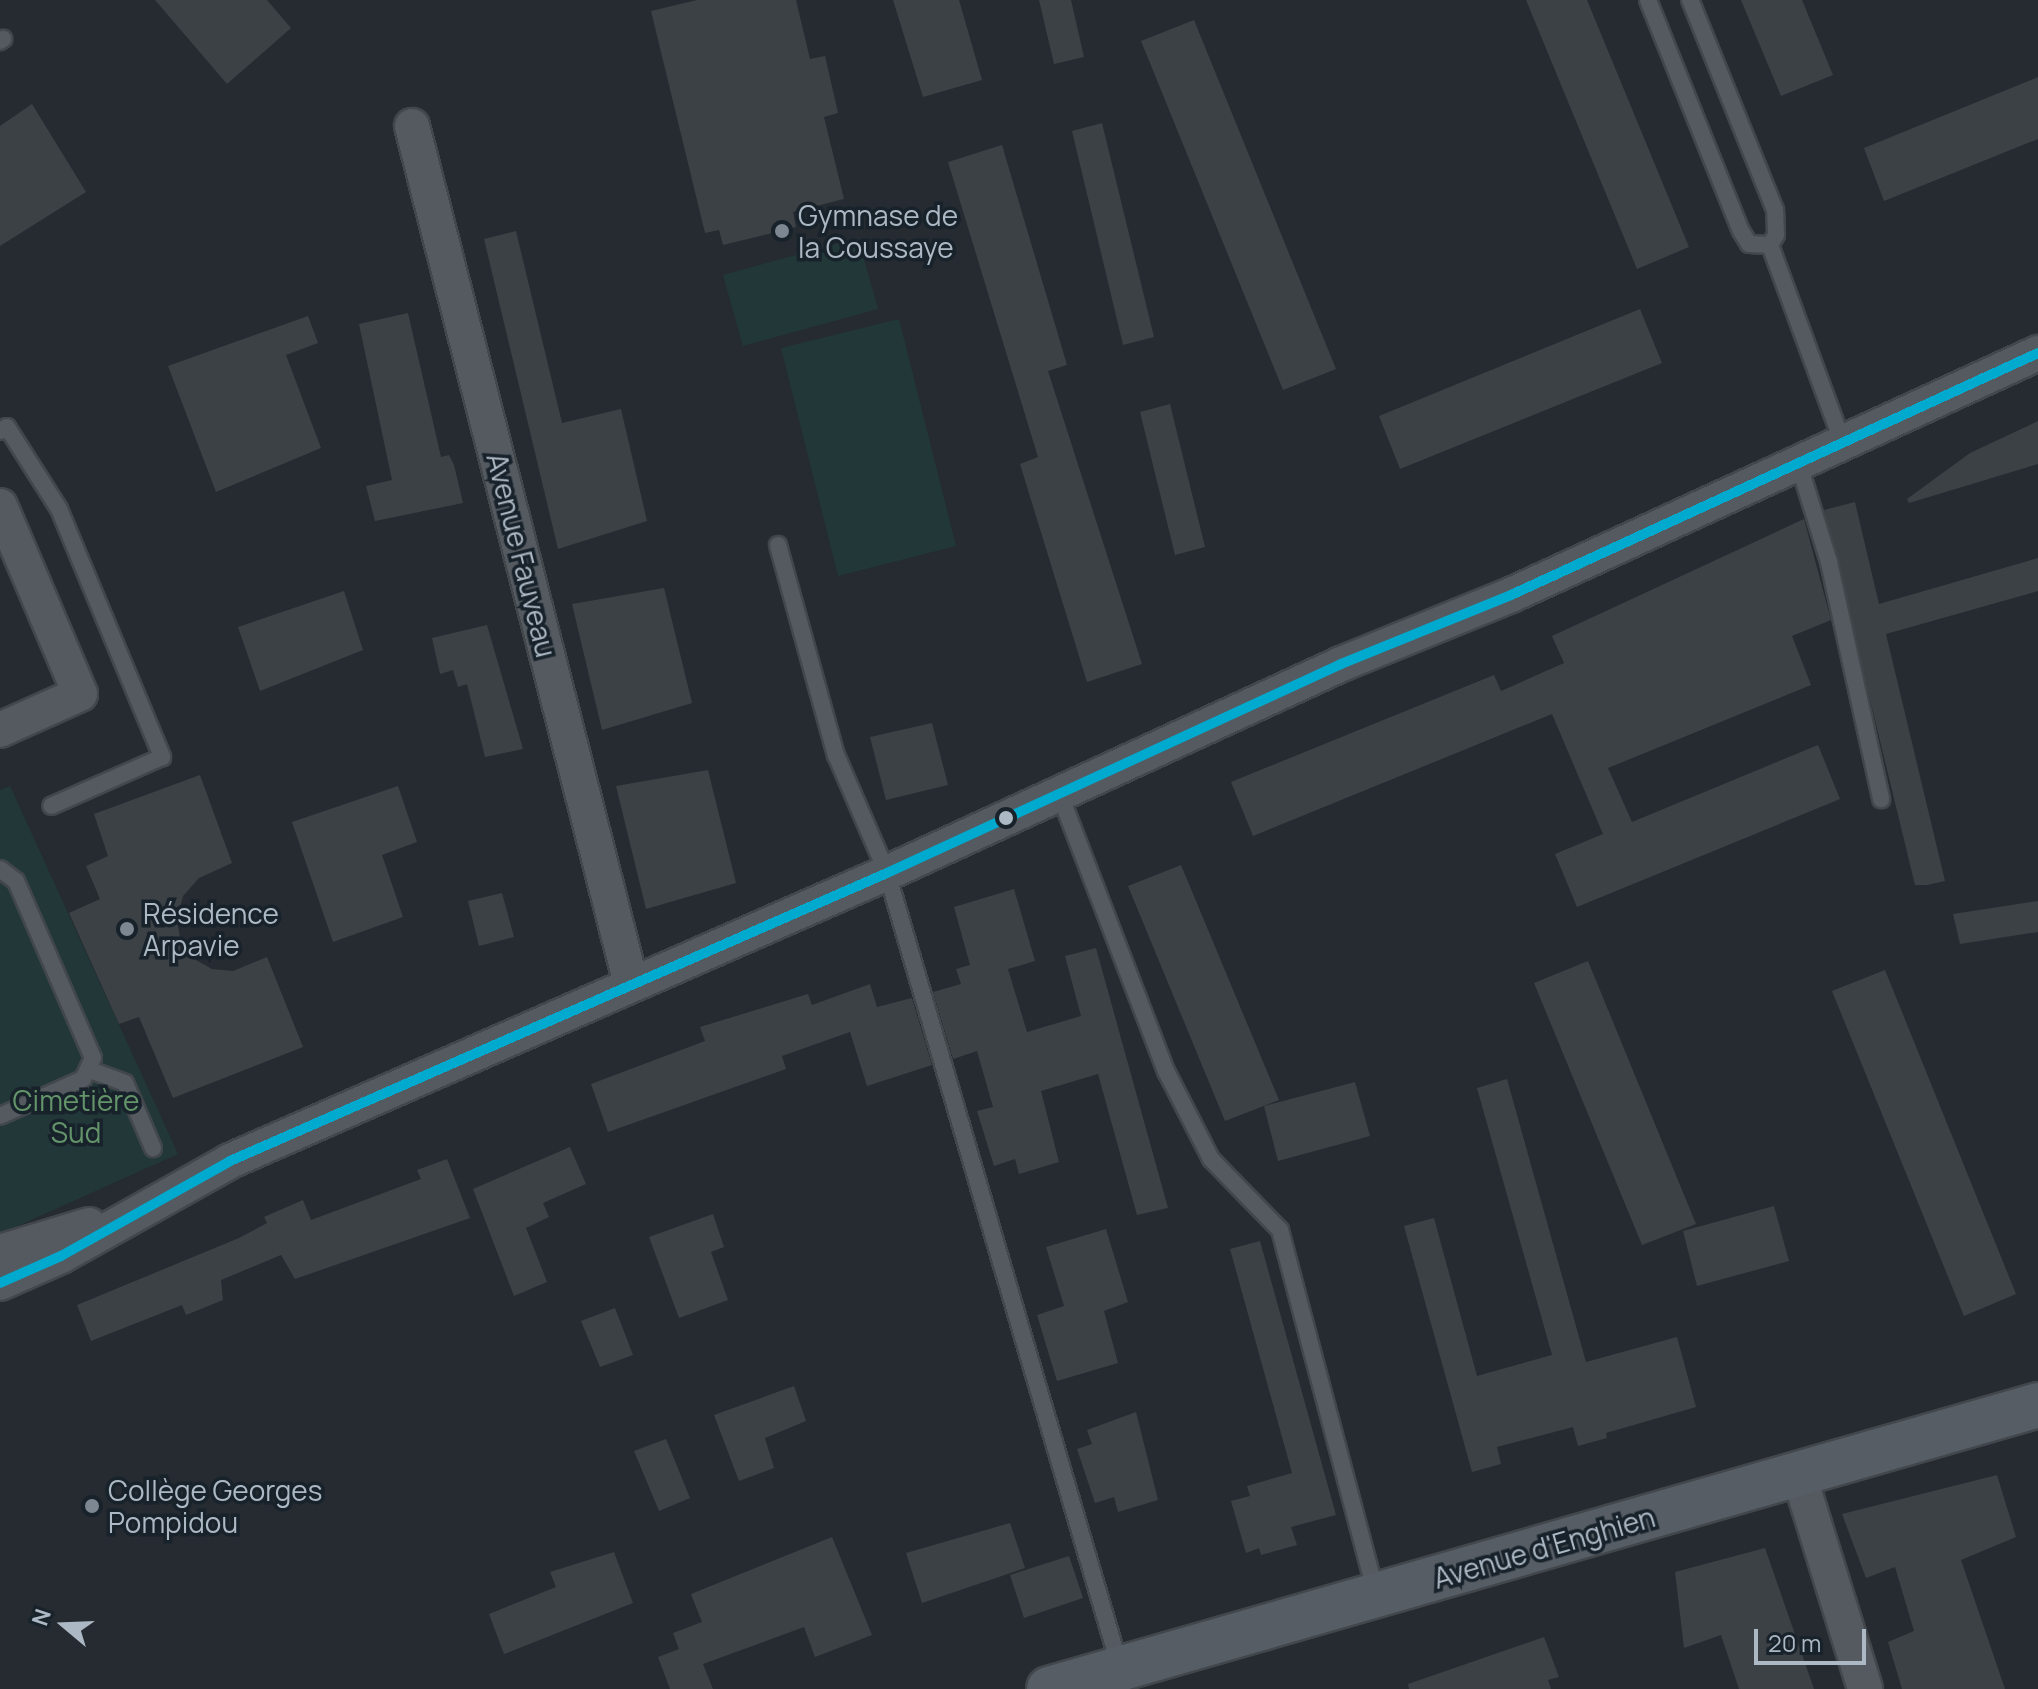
<!DOCTYPE html>
<html>
<head>
<meta charset="utf-8">
<style>
	body { margin:0 }
	#map { position:relative; width:2038px; height:1689px; overflow:hidden; background:#252b31; font-family:Manrope,sans-serif }
	div>[style] { position:absolute }
	[style*='--x'] { left:calc(var(--x)*1px); top:calc(var(--y)*1px); width:calc(var(--w)*1px); rotate:calc(var(--a)*1deg) }
	.green>* { inset:0; background:#223738 }
	.building>* { inset:0; background:#3c4146 }
	.roads { filter:drop-shadow(2px 0 #42474c) drop-shadow(-2px 0 #42474c) drop-shadow(0 2px #42474c) drop-shadow(0 -2px #42474c) }
	.service>* { height:16px; margin:-8px; padding:0 8px; transform-origin:8px; border-radius:8px; background:#545a60 }
	.minor>* { height:34px; margin:-17px; padding:0 17px; transform-origin:17px; border-radius:17px; background:#545a60 }
	.secondary>* { height:44px; margin:-22px; padding:0 22px; transform-origin:22px; border-radius:22px; background:#575d65 }
	.bus-1>* { height:10px; margin:-5px; padding:0 5px; transform-origin:5px; border-radius:5px; background:#00a9ce }
	.dots>* { width:22px; height:22px; translate:-50% -50%; box-sizing:border-box; border:4px solid #18222b; border-radius:50% }
	span { translate:-50% -50%; white-space:nowrap; text-align:center; line-height:1.15; -webkit-text-stroke:7px #18222b; paint-order:stroke }
	.poi-label { font-size:28px; color:#acb8c4 }
	.left { translate:0 -50%; text-align:left }
	.street-label { font-size:28px; color:#acb8c4 }
	.park-label { font-size:28px; color:#64956a }
	.north { position:absolute; left:24px; top:1585px; width:80px; height:80px; -webkit-text-stroke:6px #18222b; paint-order:stroke; rotate:289deg; font-size:22px; font-weight:700; line-height:32px; text-align:center; color:#acb8c4 }
	.north::after { content:''; display:block; margin:auto; width:28px; height:36px; background:#acb8c4; clip-path:polygon(50% 0,100% 100%,50% 72%,0 100%) }
	.scale { position:absolute; left:1754px; top:1629px; width:112px; height:36px; box-sizing:border-box; border:4px solid #acb8c4; border-top:0; padding-left:10px; font-size:24px; line-height:28px; white-space:nowrap; color:#acb8c4; -webkit-text-stroke:6px #18222b; paint-order:stroke }
</style>
</head>
<body>
<div id="map">
	<div class="green">
		<i style="clip-path:polygon(858px 238px,878px 309px,743px 346px,723px 275px)"></i>
		<i style="clip-path:polygon(899px 319px,956px 546px,838px 576px,781px 348px)"></i>
		<i style="clip-path:polygon(10px 786px,178px 1154px,0 1234px,0 790px)"></i>
	</div>
	<div class="building">
		<i style="clip-path:polygon(155px 0,267px 0,291px 28px,227px 84px)"></i>
		<i style="clip-path:polygon(697px 0,796px 0,810px 59px,825px 56px,838px 113px,824px 117px,844px 199px,793px 212px,796px 227px,723px 245px,719px 230px,705px 233px,651px 11px)"></i>
		<i style="clip-path:polygon(893px 0,959px 0,982px 80px,923px 97px)"></i>
		<i style="clip-path:polygon(1039px 0,1071px 0,1084px 57px,1054px 64px)"></i>
		<i style="clip-path:polygon(1526px 0,1587px 0,1689px 247px,1637px 269px)"></i>
		<i style="clip-path:polygon(1741px 0,1802px 0,1833px 75px,1781px 96px)"></i>
		<i style="clip-path:polygon(1194px 20px,1336px 369px,1283px 390px,1141px 41px)"></i>
		<i style="clip-path:polygon(2038px 77px,2038px 139px,1884px 201px,1864px 148px)"></i>
		<i style="clip-path:polygon(32px 104px,86px 192px,0 246px,0 126px)"></i>
		<i style="clip-path:polygon(1102px 123px,1154px 337px,1123px 345px,1072px 131px)"></i>
		<i style="clip-path:polygon(1002px 145px,1067px 365px,1048px 371px,1142px 664px,1087px 682px,1020px 464px,1038px 457px,948px 162px)"></i>
		<i style="clip-path:polygon(516px 231px,562px 423px,621px 409px,647px 521px,558px 549px,484px 239px)"></i>
		<i style="clip-path:polygon(1640px 309px,1662px 363px,1400px 469px,1379px 416px)"></i>
		<i style="clip-path:polygon(408px 313px,441px 457px,449px 455px,454px 465px,463px 503px,375px 521px,366px 486px,392px 480px,359px 324px)"></i>
		<i style="clip-path:polygon(308px 316px,318px 343px,286px 355px,321px 448px,216px 492px,168px 366px)"></i>
		<i style="clip-path:polygon(1170px 404px,1205px 547px,1175px 555px,1140px 412px)"></i>
		<i style="clip-path:polygon(2038px 421px,2038px 464px,1909px 503px,1907px 499px,1970px 453px)"></i>
		<i style="clip-path:polygon(1855px 502px,1879px 604px,2038px 558px,2038px 591px,1886px 634px,1945px 881px,1927px 885px,1915px 885px,1824px 510px)"></i>
		<i style="clip-path:polygon(1804px 519px,1831px 620px,1792px 636px,1811px 685px,1608px 768px,1632px 822px,1818px 745px,1840px 799px,1577px 907px,1555px 854px,1603px 834px,1552px 714px,1253px 836px,1231px 782px,1494px 675px,1501px 691px,1564px 663px,1552px 636px)"></i>
		<i style="clip-path:polygon(664px 588px,692px 703px,602px 730px,572px 604px)"></i>
		<i style="clip-path:polygon(344px 591px,363px 650px,260px 691px,238px 627px)"></i>
		<i style="clip-path:polygon(487px 625px,523px 749px,485px 757px,467px 684px,458px 687px,453px 670px,440px 674px,432px 638px)"></i>
		<i style="clip-path:polygon(932px 723px,948px 785px,886px 800px,870px 737px)"></i>
		<i style="clip-path:polygon(708px 770px,736px 883px,646px 909px,616px 786px)"></i>
		<i style="clip-path:polygon(200px 775px,232px 863px,199px 878px,183px 896px,177px 919px,180px 938px,196px 960px,212px 969px,233px 971px,267px 957px,303px 1047px,173px 1098px,139px 1017px,119px 1024px,69px 913px,100px 899px,86px 866px,108px 856px,94px 814px)"></i>
		<i style="clip-path:polygon(398px 786px,417px 842px,382px 855px,403px 917px,333px 942px,292px 822px)"></i>
		<i style="clip-path:polygon(1181px 865px,1279px 1100px,1225px 1121px,1128px 886px)"></i>
		<i style="clip-path:polygon(1014px 889px,1035px 961px,1008px 969px,1027px 1032px,1081px 1016px,1065px 956px,1096px 948px,1168px 1208px,1137px 1215px,1098px 1074px,1041px 1091px,1059px 1162px,1019px 1174px,1015px 1159px,994px 1166px,977px 1111px,993px 1107px,977px 1051px,953px 1059px,933px 992px,961px 984px,956px 969px,970px 965px,954px 907px)"></i>
		<i style="clip-path:polygon(502px 893px,514px 937px,479px 946px,468px 901px)"></i>
		<i style="clip-path:polygon(2038px 901px,2038px 932px,1960px 944px,1953px 914px)"></i>
		<i style="clip-path:polygon(1588px 961px,1696px 1224px,1642px 1245px,1534px 983px)"></i>
		<i style="clip-path:polygon(1885px 970px,2016px 1294px,1964px 1316px,1832px 991px)"></i>
		<i style="clip-path:polygon(870px 984px,877px 1007px,912px 998px,932px 1065px,867px 1086px,850px 1032px,782px 1056px,786px 1069px,608px 1132px,591px 1084px,705px 1041px,700px 1027px,808px 994px,812px 1005px)"></i>
		<i style="clip-path:polygon(1507px 1079px,1586px 1362px,1677px 1337px,1696px 1407px,1606px 1433px,1607px 1438px,1578px 1446px,1573px 1427px,1497px 1447px,1501px 1464px,1472px 1472px,1404px 1226px,1434px 1218px,1477px 1376px,1552px 1355px,1477px 1088px)"></i>
		<i style="clip-path:polygon(1355px 1082px,1370px 1136px,1278px 1161px,1264px 1106px)"></i>
		<i style="clip-path:polygon(570px 1147px,586px 1184px,543px 1203px,549px 1217px,526px 1228px,547px 1282px,514px 1296px,473px 1189px)"></i>
		<i style="clip-path:polygon(447px 1159px,470px 1218px,295px 1279px,281px 1255px,221px 1280px,223px 1300px,186px 1315px,182px 1305px,91px 1341px,77px 1305px,239px 1238px,267px 1223px,264px 1217px,303px 1200px,311px 1220px,421px 1179px,417px 1170px)"></i>
		<i style="clip-path:polygon(1774px 1206px,1789px 1261px,1697px 1286px,1683px 1231px)"></i>
		<i style="clip-path:polygon(713px 1214px,724px 1247px,711px 1252px,728px 1300px,679px 1318px,649px 1237px)"></i>
		<i style="clip-path:polygon(1106px 1229px,1128px 1302px,1104px 1311px,1118px 1363px,1057px 1381px,1037px 1315px,1064px 1306px,1046px 1247px)"></i>
		<i style="clip-path:polygon(1260px 1241px,1336px 1515px,1291px 1527px,1297px 1545px,1261px 1555px,1259px 1548px,1246px 1553px,1231px 1501px,1250px 1496px,1247px 1486px,1292px 1473px,1230px 1249px)"></i>
		<i style="clip-path:polygon(615px 1308px,633px 1355px,600px 1367px,581px 1321px)"></i>
		<i style="clip-path:polygon(794px 1386px,806px 1421px,765px 1438px,774px 1468px,739px 1481px,714px 1415px)"></i>
		<i style="clip-path:polygon(1136px 1412px,1158px 1500px,1118px 1512px,1114px 1497px,1095px 1503px,1077px 1449px,1092px 1444px,1087px 1430px)"></i>
		<i style="clip-path:polygon(666px 1439px,690px 1498px,659px 1511px,634px 1451px)"></i>
		<i style="clip-path:polygon(1997px 1475px,2016px 1537px,1961px 1560px,2005px 1689px,1902px 1689px,1888px 1642px,1914px 1631px,1895px 1567px,1866px 1578px,1842px 1514px)"></i>
		<i style="clip-path:polygon(1010px 1523px,1025px 1568px,922px 1603px,906px 1553px)"></i>
		<i style="clip-path:polygon(832px 1537px,872px 1635px,815px 1657px,804px 1627px,703px 1664px,713px 1689px,670px 1689px,658px 1657px,679px 1649px,673px 1633px,702px 1622px,691px 1594px)"></i>
		<i style="clip-path:polygon(1765px 1548px,1814px 1689px,1739px 1689px,1721px 1635px,1684px 1648px,1675px 1572px)"></i>
		<i style="clip-path:polygon(614px 1552px,633px 1603px,504px 1654px,489px 1614px,556px 1587px,550px 1572px)"></i>
		<i style="clip-path:polygon(1069px 1556px,1083px 1598px,1024px 1618px,1010px 1575px)"></i>
		<i style="clip-path:polygon(1544px 1637px,1559px 1677px,1548px 1680px,1551px 1689px,1409px 1689px,1408px 1684px)"></i>
	</div>
	<div class="roads">
		<div class="service">
			<i style="--x:1648;--y:0;--w:249;--a:68.1"></i>
			<i style="--x:1741;--y:231;--w:15;--a:58"></i>
			<i style="--x:1749;--y:244;--w:21;--a:3"></i>
			<i style="--x:1770;--y:245;--w:12;--a:-59"></i>
			<i style="--x:1776;--y:235;--w:25;--a:-92"></i>
			<i style="--x:1775;--y:210;--w:227;--a:-112"></i>
			<i style="--x:0;--y:41;--w:4;--a:-34"></i>
			<i style="--x:1770;--y:245;--w:211;--a:69.8"></i>
			<i style="--x:0;--y:431;--w:8;--a:-30"></i>
			<i style="--x:7;--y:427;--w:97;--a:57.6"></i>
			<i style="--x:59;--y:509;--w:269;--a:67.4"></i>
			<i style="--x:162;--y:757;--w:121;--a:156.2"></i>
			<i style="--x:1799;--y:465;--w:102;--a:72.8"></i>
			<i style="--x:1829;--y:562;--w:243;--a:77.6"></i>
			<i style="--x:778;--y:545;--w:218;--a:74.6"></i>
			<i style="--x:836;--y:755;--w:129;--a:66.6"></i>
			<i style="--x:887;--y:873;--w:827;--a:73.65"></i>
			<i style="--x:1060;--y:795;--w:296;--a:69"></i>
			<i style="--x:1166;--y:1071;--w:99;--a:62.9"></i>
			<i style="--x:1211;--y:1159;--w:99;--a:45.8"></i>
			<i style="--x:1280;--y:1230;--w:376;--a:75.2"></i>
			<i style="--x:0;--y:869;--w:20;--a:37"></i>
			<i style="--x:16;--y:881;--w:193;--a:66.5"></i>
			<i style="--x:93;--y:1058;--w:23;--a:115"></i>
			<i style="--x:83;--y:1079;--w:91;--a:156"></i>
			<i style="--x:90;--y:1070;--w:37;--a:20"></i>
			<i style="--x:125;--y:1083;--w:71;--a:66.7"></i>
		</div>
		<div class="minor">
			<i style="--x:412;--y:126;--w:885;--a:75.67"></i>
			<i style="--x:0;--y:506;--w:204;--a:66.9"></i>
			<i style="--x:80;--y:694;--w:88;--a:155.8"></i>
			<i style="--x:0;--y:1252;--w:93;--a:-16.9"></i>
			<i style="--x:0;--y:1283;--w:67;--a:-23.9"></i>
			<i style="--x:61;--y:1256;--w:194;--a:-29.3"></i>
			<i style="--x:230;--y:1161;--w:717;--a:-23.67"></i>
			<i style="--x:887;--y:873;--w:500;--a:-24.7"></i>
			<i style="--x:1341;--y:664;--w:183;--a:-22.1"></i>
			<i style="--x:1511;--y:595;--w:580;--a:-24.66"></i>
			<i style="--x:1798;--y:1472;--w:227;--a:72.8"></i>
		</div>
		<div class="secondary">
			<i style="--x:1049;--y:1689;--w:1029;--a:-16.02"></i>
		</div>
	</div>
	<div class="bus-1">
		<i style="--x:0;--y:1283;--w:67;--a:-23.9"></i>
		<i style="--x:61;--y:1256;--w:194;--a:-29.3"></i>
		<i style="--x:230;--y:1161;--w:717;--a:-23.67"></i>
		<i style="--x:887;--y:873;--w:500;--a:-24.7"></i>
		<i style="--x:1341;--y:664;--w:183;--a:-22.1"></i>
		<i style="--x:1511;--y:595;--w:580;--a:-24.66"></i>
	</div>
	<div class="dots">
		<i style="left:782px;top:231px;background:#7d8791"></i>
		<i style="left:1006px;top:818px;background:#acb8c4"></i>
		<i style="left:127px;top:929px;background:#7d8791"></i>
		<i style="left:92px;top:1506px;background:#7d8791"></i>
	</div>
	<div class="poi-label">
		<span class="left" style="left:798px;top:231px">Gymnase de<br>la Coussaye</span>
		<span class="left" style="left:143px;top:929px">Résidence<br>Arpavie</span>
		<span class="left" style="left:108px;top:1506px">Collège Georges<br>Pompidou</span>
	</div>
	<div class="street-label">
		<span style="left:522px;top:555px;rotate:76deg">Avenue Fauveau</span>
		<span style="left:1544px;top:1547px;rotate:-16deg">Avenue d'Enghien</span>
	</div>
	<div class="park-label">
		<span style="left:76px;top:1116px">Cimetière<br>Sud</span>
	</div>
	<div class="north">N</div>
	<div class="scale">20 m</div>
</div>
</body>
</html>
